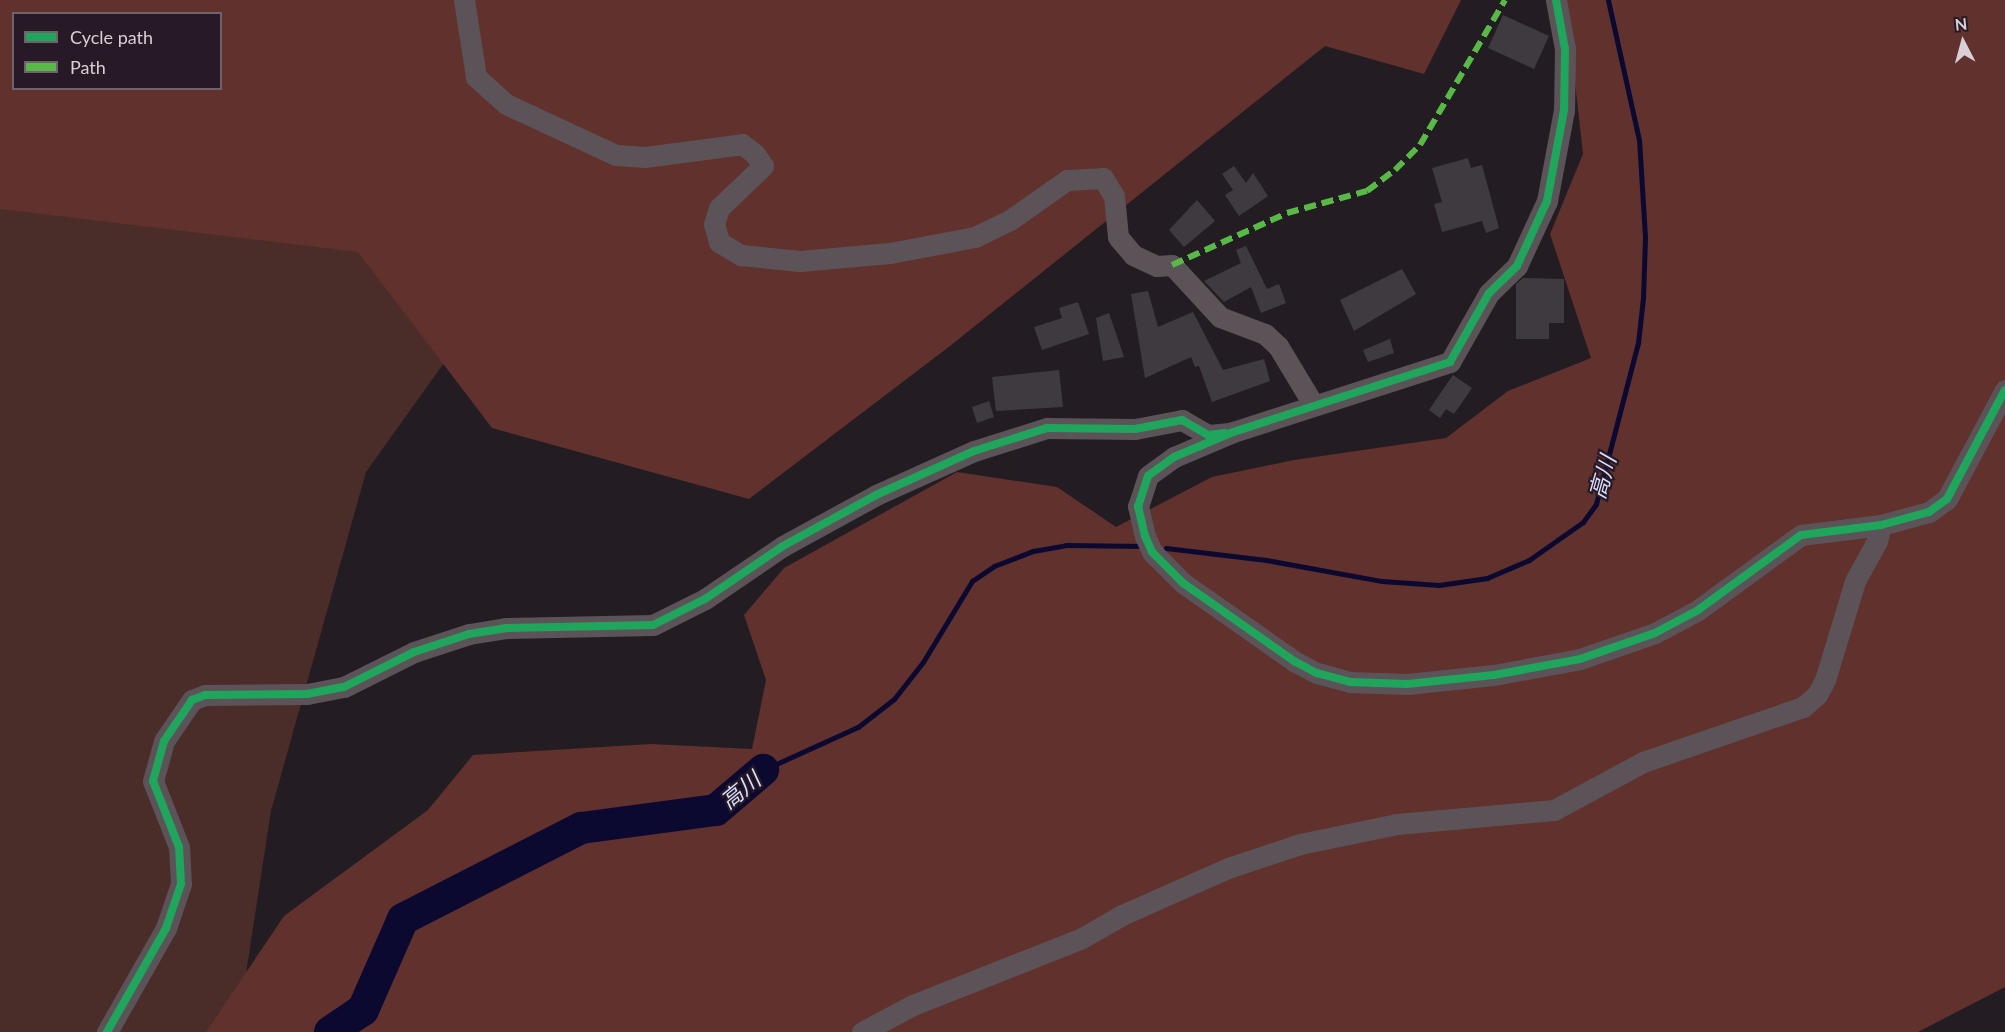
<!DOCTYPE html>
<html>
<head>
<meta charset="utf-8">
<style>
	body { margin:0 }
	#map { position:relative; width:2005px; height:1032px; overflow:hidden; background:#241c23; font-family:Lato,"Noto Sans JP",sans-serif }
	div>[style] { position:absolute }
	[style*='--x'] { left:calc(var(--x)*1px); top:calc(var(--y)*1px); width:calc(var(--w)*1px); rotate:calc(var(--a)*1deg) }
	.green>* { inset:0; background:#4a2c29 }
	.forest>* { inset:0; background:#61312d }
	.stream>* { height:5px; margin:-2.5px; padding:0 2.5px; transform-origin:2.5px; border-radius:2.5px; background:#0c0930 }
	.river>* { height:32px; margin:-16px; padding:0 16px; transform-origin:16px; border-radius:16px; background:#0c0930 }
	.building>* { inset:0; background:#3f3a40 }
	.minor>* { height:21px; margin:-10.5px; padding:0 10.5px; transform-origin:10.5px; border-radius:10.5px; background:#5c5358 }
	.quiet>* { height:6px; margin-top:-3px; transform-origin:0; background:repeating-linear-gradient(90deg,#58b947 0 12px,transparent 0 18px) }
	.cycleway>* { height:8px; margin:-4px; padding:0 4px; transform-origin:4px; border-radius:4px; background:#20a55d }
	span { translate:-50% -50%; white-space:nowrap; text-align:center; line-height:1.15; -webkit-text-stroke:4.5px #271925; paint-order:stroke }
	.water-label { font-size:22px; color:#d9dffe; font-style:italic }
	.legend { position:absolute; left:12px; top:12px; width:210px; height:78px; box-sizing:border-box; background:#271925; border:2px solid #6e626c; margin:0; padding:8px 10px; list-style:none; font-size:18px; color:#d9cfd7 }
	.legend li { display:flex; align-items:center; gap:12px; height:30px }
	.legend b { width:30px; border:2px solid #6e626c }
	.north { position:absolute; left:1933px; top:12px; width:60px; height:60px; -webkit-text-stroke:4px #271925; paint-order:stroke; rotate:354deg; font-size:16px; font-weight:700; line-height:24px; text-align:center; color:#d9cfd7 }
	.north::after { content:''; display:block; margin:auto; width:21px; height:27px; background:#d9cfd7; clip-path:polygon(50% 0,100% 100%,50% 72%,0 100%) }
</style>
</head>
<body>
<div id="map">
	<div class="green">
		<i style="clip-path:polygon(0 170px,392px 219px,499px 286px,366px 472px,271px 811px,237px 1032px,0 1032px)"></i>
	</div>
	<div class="forest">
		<i style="clip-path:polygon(evenodd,0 0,1461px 0,1424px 74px,1325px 46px,950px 346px,749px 499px,492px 428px,358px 252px,0 209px,0 0,14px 14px,220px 14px,220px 88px,14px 88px,14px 14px)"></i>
		<i style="clip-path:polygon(1561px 0,2005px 0,2005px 987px,1918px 1032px,206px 1032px,284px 916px,428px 810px,473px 755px,651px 744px,752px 749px,766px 680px,744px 615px,784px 568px,957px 472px,1057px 487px,1116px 527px,1212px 477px,1294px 460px,1446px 438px,1508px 391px,1591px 358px,1550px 234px,1583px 154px,1570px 38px)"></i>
	</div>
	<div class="stream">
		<i style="--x:1166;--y:548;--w:101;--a:6.8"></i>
		<i style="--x:1266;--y:560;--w:118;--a:10.3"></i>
		<i style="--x:1382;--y:581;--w:57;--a:4"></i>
		<i style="--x:1439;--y:585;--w:49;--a:-8.3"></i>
		<i style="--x:1487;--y:578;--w:46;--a:-23.2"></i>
		<i style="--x:1529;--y:560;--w:66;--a:-35.1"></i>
		<i style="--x:1583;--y:522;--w:22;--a:-54"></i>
		<i style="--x:1596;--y:504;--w:166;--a:-75.4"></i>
		<i style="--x:1638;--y:343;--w:45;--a:-83.7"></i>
		<i style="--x:1643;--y:298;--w:61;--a:-88.1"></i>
		<i style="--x:1645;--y:237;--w:97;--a:-93.5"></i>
		<i style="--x:1639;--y:140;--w:143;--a:-102.5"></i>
		<i style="--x:763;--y:770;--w:104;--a:-24.4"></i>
		<i style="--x:858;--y:727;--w:46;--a:-37.9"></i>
		<i style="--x:894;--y:699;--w:47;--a:-51.9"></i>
		<i style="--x:923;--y:662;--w:95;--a:-58.8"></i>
		<i style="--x:972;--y:581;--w:27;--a:-34"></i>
		<i style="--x:994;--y:566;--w:42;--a:-21"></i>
		<i style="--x:1033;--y:551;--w:34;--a:-10"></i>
		<i style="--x:1066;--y:545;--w:78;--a:0.7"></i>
	</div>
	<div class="river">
		<i style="--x:330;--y:1032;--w:40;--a:-34"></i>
		<i style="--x:363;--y:1010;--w:99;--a:-66.3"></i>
		<i style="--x:403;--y:919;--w:200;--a:-27.1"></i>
		<i style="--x:581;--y:828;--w:136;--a:-7.6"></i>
		<i style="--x:716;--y:810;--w:62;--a:-40.4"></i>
	</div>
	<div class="building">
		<i style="clip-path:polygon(1503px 15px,1549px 36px,1534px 69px,1488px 48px)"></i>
		<i style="clip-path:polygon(1468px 158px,1471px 168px,1482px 165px,1499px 228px,1486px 233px,1482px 221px,1442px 232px,1434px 204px,1442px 202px,1432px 168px)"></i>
		<i style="clip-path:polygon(1234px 166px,1246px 183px,1253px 173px,1268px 196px,1239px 216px,1225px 195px,1233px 190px,1222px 174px)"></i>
		<i style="clip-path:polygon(1197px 200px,1215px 221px,1184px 247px,1169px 230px)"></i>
		<i style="clip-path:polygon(1246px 246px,1267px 289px,1279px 284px,1286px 303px,1261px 313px,1251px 287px,1224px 302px,1204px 281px,1241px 263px,1236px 250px)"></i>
		<i style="clip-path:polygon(1402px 269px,1416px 294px,1354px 331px,1340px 300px)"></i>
		<i style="clip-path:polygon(1523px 278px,1564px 279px,1564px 323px,1549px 323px,1549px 339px,1516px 339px,1516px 284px)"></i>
		<i style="clip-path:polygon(1148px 291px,1158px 327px,1193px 312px,1223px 370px,1264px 359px,1270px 381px,1212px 402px,1199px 366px,1195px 367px,1191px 357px,1145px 378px,1131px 294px)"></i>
		<i style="clip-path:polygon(1078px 302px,1089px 334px,1042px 350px,1034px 327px,1062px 318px,1059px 308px)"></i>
		<i style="clip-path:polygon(1109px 313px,1124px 357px,1103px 361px,1096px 318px)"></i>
		<i style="clip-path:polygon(1390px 339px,1394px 353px,1368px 362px,1363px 350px)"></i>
		<i style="clip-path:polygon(1059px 370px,1063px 407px,996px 411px,992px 377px)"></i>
		<i style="clip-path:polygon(1453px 375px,1472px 388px,1454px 414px,1446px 409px,1440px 418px,1429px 410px)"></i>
		<i style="clip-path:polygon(989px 401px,994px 417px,977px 423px,972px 407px)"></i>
	</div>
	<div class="minor">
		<i style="--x:464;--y:0;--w:78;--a:81.1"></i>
		<i style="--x:476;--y:77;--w:40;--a:42"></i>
		<i style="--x:506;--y:104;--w:121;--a:24.9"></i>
		<i style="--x:616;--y:155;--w:29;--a:4"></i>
		<i style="--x:645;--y:157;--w:98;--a:-7.6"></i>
		<i style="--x:742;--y:144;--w:16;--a:38"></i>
		<i style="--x:755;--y:154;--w:14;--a:56"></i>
		<i style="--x:763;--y:166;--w:61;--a:136.3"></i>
		<i style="--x:719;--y:208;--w:17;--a:107"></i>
		<i style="--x:714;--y:224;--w:19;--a:74"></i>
		<i style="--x:719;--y:242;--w:26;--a:31"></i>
		<i style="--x:741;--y:255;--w:59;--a:5.8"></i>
		<i style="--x:800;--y:261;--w:90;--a:-5.1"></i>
		<i style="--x:890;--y:253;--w:86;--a:-10.7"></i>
		<i style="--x:975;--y:237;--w:39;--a:-26"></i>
		<i style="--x:1010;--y:220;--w:70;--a:-35.1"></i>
		<i style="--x:1067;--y:180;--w:36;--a:-3"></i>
		<i style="--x:1103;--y:178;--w:21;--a:59"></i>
		<i style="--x:1114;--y:196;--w:41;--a:84.4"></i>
		<i style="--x:1118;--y:237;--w:23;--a:50"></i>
		<i style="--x:1133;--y:255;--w:26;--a:25"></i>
		<i style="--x:1157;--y:266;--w:15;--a:-4"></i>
		<i style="--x:1172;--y:265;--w:71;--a:47.3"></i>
		<i style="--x:1220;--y:317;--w:48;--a:20.7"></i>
		<i style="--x:1265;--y:334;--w:18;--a:43"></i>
		<i style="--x:1278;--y:346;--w:68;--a:58.9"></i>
		<i style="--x:1556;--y:0;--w:50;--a:79.6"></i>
		<i style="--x:1565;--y:49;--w:61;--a:90.9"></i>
		<i style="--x:1564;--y:110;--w:93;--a:100.6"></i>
		<i style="--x:1547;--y:201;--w:72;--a:114.8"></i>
		<i style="--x:1517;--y:266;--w:39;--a:136"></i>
		<i style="--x:1489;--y:293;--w:79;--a:119.5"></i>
		<i style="--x:1450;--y:362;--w:228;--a:162.1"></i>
		<i style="--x:1233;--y:432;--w:64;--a:157"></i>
		<i style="--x:1174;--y:457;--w:32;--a:144"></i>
		<i style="--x:1148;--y:476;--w:32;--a:108"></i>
		<i style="--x:1138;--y:506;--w:31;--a:77"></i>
		<i style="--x:1145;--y:536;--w:17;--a:66"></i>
		<i style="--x:1152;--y:552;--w:44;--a:45"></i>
		<i style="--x:1183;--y:583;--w:136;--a:35.1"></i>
		<i style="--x:1294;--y:661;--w:26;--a:28"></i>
		<i style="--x:1317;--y:673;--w:34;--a:15"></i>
		<i style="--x:1350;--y:682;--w:57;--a:2"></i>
		<i style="--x:1407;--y:684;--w:87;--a:-5.9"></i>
		<i style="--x:1494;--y:675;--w:87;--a:-10.5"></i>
		<i style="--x:1580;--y:659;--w:79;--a:-19.1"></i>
		<i style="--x:1655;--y:633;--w:49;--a:-28.1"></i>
		<i style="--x:1698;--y:610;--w:127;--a:-36.1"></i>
		<i style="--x:1801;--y:535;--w:81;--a:-7.1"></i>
		<i style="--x:1881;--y:525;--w:50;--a:-15.2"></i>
		<i style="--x:1929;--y:512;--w:22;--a:-36"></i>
		<i style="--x:1947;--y:499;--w:123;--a:-62"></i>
		<i style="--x:107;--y:1032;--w:120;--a:-60.4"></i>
		<i style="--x:166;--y:928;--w:46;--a:-71.2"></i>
		<i style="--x:181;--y:884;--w:37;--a:-93"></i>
		<i style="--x:179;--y:847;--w:71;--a:-111.5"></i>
		<i style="--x:153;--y:781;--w:41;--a:-74.6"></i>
		<i style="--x:164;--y:741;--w:50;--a:-55.7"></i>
		<i style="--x:192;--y:700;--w:14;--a:-21"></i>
		<i style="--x:205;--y:695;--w:102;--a:-0.6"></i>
		<i style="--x:307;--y:694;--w:38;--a:-11"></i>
		<i style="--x:344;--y:687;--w:78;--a:-26.6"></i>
		<i style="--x:414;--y:652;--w:58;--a:-18.1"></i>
		<i style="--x:469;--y:634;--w:37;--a:-9"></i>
		<i style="--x:506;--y:628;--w:147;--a:-1.2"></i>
		<i style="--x:653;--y:625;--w:58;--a:-26.6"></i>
		<i style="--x:705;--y:599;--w:94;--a:-34.2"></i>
		<i style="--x:783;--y:546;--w:106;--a:-28.7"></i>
		<i style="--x:876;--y:495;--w:107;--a:-24.2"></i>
		<i style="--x:974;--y:451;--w:77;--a:-17.5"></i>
		<i style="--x:1047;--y:428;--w:88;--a:0.7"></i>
		<i style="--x:1135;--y:429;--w:48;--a:-10.8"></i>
		<i style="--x:1182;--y:420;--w:30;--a:30"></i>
		<i style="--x:1208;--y:435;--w:22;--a:-5"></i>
		<i style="--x:862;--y:1032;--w:58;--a:-27.9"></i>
		<i style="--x:913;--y:1005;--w:182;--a:-21.6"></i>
		<i style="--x:1082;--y:938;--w:46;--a:-29.9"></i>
		<i style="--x:1122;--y:915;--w:116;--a:-23.9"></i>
		<i style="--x:1228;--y:868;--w:76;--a:-18.4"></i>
		<i style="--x:1300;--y:844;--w:99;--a:-11.7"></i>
		<i style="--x:1397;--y:824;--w:158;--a:-5.1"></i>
		<i style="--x:1554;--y:810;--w:101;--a:-28.3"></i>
		<i style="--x:1643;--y:762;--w:169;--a:-19"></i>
		<i style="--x:1803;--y:707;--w:18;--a:-41"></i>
		<i style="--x:1817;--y:695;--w:17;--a:-62"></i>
		<i style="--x:1825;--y:680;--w:103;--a:-73.1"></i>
		<i style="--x:1855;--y:581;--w:46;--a:-61.2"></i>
		<i style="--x:1877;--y:541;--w:16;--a:-76"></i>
	</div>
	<div class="quiet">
		<i style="--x:1172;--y:265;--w:126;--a:-24.3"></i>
		<i style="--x:1287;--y:213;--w:83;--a:-15.4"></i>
		<i style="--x:1367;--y:191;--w:35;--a:-37"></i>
		<i style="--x:1395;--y:170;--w:35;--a:-45"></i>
		<i style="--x:1420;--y:145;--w:168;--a:-59.6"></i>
	</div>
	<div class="cycleway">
		<i style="--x:1556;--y:0;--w:50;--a:79.6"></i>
		<i style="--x:1565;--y:49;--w:61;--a:90.9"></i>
		<i style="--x:1564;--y:110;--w:93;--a:100.6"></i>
		<i style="--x:1547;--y:201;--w:72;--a:114.8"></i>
		<i style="--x:1517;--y:266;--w:39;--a:136"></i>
		<i style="--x:1489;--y:293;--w:79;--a:119.5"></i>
		<i style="--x:1450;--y:362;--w:228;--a:162.1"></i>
		<i style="--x:1233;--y:432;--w:64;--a:157"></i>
		<i style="--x:1174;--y:457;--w:32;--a:144"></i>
		<i style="--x:1148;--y:476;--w:32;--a:108"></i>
		<i style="--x:1138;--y:506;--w:31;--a:77"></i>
		<i style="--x:1145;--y:536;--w:17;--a:66"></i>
		<i style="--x:1152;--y:552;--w:44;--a:45"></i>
		<i style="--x:1183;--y:583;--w:136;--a:35.1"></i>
		<i style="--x:1294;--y:661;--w:26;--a:28"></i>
		<i style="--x:1317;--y:673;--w:34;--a:15"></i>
		<i style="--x:1350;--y:682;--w:57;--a:2"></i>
		<i style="--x:1407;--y:684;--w:87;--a:-5.9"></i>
		<i style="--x:1494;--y:675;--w:87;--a:-10.5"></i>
		<i style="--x:1580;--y:659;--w:79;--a:-19.1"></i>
		<i style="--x:1655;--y:633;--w:49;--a:-28.1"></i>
		<i style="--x:1698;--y:610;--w:127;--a:-36.1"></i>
		<i style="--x:1801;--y:535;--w:81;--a:-7.1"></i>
		<i style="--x:1881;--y:525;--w:50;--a:-15.2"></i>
		<i style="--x:1929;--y:512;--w:22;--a:-36"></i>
		<i style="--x:1947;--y:499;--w:123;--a:-62"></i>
		<i style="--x:107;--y:1032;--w:120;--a:-60.4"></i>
		<i style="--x:166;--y:928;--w:46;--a:-71.2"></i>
		<i style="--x:181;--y:884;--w:37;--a:-93"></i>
		<i style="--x:179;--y:847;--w:71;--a:-111.5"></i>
		<i style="--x:153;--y:781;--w:41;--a:-74.6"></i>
		<i style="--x:164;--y:741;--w:50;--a:-55.7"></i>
		<i style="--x:192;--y:700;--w:14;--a:-21"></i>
		<i style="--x:205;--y:695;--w:102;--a:-0.6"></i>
		<i style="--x:307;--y:694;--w:38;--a:-11"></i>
		<i style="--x:344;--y:687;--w:78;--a:-26.6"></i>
		<i style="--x:414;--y:652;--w:58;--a:-18.1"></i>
		<i style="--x:469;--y:634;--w:37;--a:-9"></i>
		<i style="--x:506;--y:628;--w:147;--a:-1.2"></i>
		<i style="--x:653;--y:625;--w:58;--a:-26.6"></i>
		<i style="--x:705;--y:599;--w:94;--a:-34.2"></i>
		<i style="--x:783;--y:546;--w:106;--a:-28.7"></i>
		<i style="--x:876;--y:495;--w:107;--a:-24.2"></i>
		<i style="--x:974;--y:451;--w:77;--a:-17.5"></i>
		<i style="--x:1047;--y:428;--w:88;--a:0.7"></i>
		<i style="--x:1135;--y:429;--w:48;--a:-10.8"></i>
		<i style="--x:1182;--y:420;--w:30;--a:30"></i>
		<i style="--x:1208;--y:435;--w:17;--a:-7"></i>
	</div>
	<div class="water-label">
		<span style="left:1602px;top:477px;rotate:-74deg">高川</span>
		<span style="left:740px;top:790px;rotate:-39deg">高川</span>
	</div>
	<ul class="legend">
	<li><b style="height:8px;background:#20a55d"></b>Cycle path</li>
	<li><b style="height:8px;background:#58b947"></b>Path</li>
	</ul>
	<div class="north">N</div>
</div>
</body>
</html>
